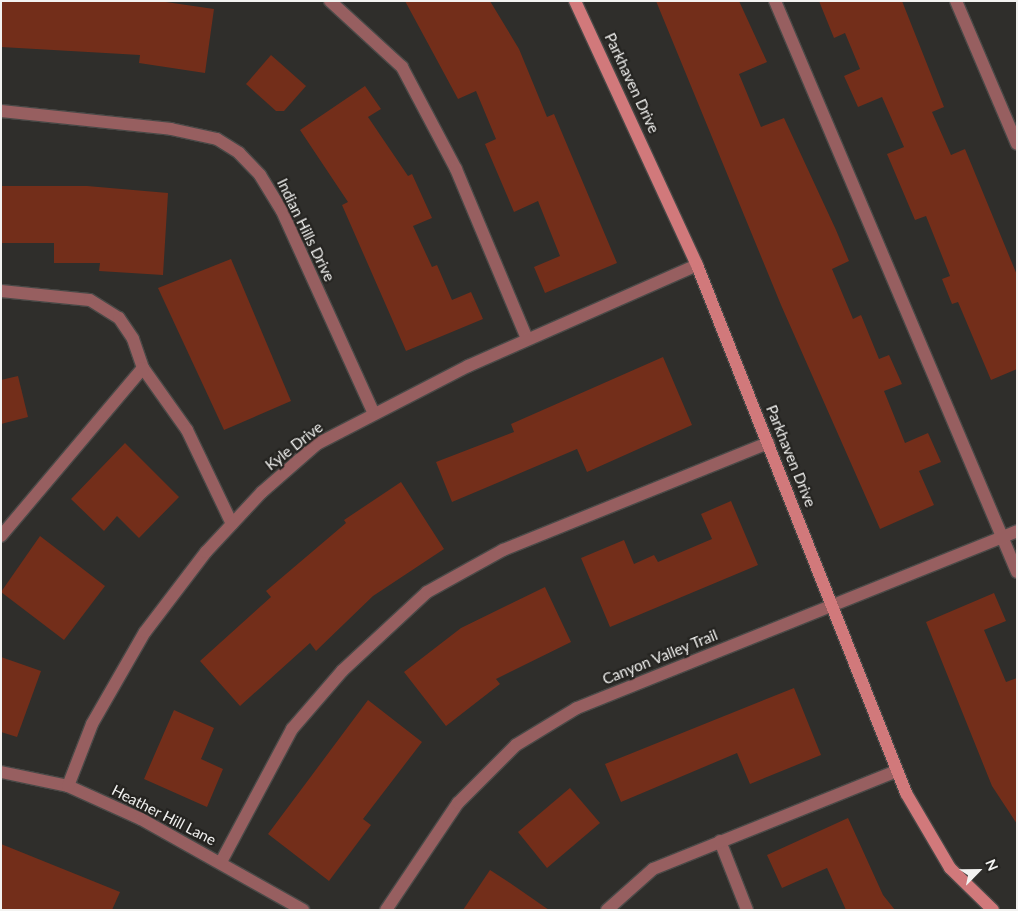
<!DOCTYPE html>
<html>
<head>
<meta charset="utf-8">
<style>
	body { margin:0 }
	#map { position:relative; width:1018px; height:911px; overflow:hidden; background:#2f2e2b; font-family:Lato,sans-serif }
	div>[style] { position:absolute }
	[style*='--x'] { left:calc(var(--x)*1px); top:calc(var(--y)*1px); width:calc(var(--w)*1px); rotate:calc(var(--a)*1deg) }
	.building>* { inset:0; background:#732e1a }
	.roads { filter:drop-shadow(1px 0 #4a4947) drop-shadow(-1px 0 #4a4947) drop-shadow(0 1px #4a4947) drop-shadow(0 -1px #4a4947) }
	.lane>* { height:12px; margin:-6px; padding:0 6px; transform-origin:6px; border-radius:6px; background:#975f60 }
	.street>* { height:12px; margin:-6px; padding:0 6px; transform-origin:6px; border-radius:6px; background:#975f60 }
	.secondary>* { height:12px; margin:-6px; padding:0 6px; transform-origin:6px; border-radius:6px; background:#d1797b }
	span { translate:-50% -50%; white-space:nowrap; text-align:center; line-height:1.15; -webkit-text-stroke:4.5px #252421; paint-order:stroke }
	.street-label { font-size:15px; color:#f2f2f0 }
	.frame { position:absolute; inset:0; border:2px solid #f2f2f0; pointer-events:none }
	.north { position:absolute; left:953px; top:846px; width:50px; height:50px; -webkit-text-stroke:4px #252421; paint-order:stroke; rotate:67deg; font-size:14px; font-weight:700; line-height:20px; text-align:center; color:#f2f2f0 }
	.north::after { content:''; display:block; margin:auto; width:18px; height:22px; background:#f2f2f0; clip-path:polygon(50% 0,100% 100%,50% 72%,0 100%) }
</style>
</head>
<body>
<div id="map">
	<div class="building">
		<i style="clip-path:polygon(1px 1px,159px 1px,214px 9px,205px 73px,139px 63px,140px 55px,1px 47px)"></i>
		<i style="clip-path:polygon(405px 1px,490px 1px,519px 49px,547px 117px,554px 114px,617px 263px,545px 293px,534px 267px,560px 256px,538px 201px,514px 212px,485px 144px,496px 139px,476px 91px,458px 99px)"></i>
		<i style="clip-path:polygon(656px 1px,739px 1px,767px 62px,739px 74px,761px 127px,784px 118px,836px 230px,849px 261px,832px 269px,853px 319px,861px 315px,879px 359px,889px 355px,902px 384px,884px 391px,905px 443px,928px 433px,941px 462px,919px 471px,934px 505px,880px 529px,781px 305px)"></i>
		<i style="clip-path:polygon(819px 1px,902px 1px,944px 107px,932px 112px,951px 155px,965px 149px,1017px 275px,1017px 369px,991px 380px,958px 302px,952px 304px,942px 279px,950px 276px,926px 216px,915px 220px,887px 154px,904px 147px,882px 97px,858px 107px,844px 76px,860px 69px,845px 33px,834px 38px)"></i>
		<i style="clip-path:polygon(271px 55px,306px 86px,284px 111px,276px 111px,246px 84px)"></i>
		<i style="clip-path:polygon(365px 86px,381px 109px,368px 117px,408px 176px,412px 174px,432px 218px,413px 226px,432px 267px,437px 265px,452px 300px,471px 292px,483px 319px,406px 351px,342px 205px,348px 202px,300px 130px)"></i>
		<i style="clip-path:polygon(1px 186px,87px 186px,168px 193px,163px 275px,99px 271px,100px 263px,54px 263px,54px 243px,1px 243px)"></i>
		<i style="clip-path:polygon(231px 259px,291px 401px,224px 430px,158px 288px)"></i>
		<i style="clip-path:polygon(663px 357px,692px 425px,587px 472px,577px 449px,452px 502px,436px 462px,514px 432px,511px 424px)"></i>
		<i style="clip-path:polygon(18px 376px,28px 417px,1px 424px,1px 380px)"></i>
		<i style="clip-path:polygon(125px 443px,179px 497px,139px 538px,117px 516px,104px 531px,71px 499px)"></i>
		<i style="clip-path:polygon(401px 482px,444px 549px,373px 596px,316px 651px,310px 643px,240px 706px,200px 661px,271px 597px,266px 591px,346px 523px,344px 520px)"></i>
		<i style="clip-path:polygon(731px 501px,758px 565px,610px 627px,581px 558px,624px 540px,634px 564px,654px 555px,658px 562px,712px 539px,701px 514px)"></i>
		<i style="clip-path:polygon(40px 536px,105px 586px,64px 640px,1px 592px)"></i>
		<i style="clip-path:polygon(545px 587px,571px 642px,496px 679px,500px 684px,446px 726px,404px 672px,461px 628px)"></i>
		<i style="clip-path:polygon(994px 593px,1006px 621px,984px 630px,1006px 682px,1017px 678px,1017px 824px,992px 786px,926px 622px)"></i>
		<i style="clip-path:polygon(1px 657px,41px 671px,17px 737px,1px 732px)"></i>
		<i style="clip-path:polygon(794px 688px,821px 755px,750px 784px,737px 753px,621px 802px,605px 764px)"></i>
		<i style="clip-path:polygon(368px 700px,422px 742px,363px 819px,371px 825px,329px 881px,268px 834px)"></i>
		<i style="clip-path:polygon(174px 710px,214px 728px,201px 759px,223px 769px,207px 807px,144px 779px)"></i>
		<i style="clip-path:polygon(570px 788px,600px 823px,547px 868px,518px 832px)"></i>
		<i style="clip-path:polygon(848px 818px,883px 895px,895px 910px,846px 910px,827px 868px,782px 888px,767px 855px)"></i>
		<i style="clip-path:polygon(1px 844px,120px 892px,112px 910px,1px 910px)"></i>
		<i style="clip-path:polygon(490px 870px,510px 883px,549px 910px,463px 910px)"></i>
	</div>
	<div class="roads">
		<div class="lane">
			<i style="--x:330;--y:1;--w:98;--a:42.5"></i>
			<i style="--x:402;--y:67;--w:115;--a:62.1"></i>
			<i style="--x:456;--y:169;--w:184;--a:67.3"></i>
			<i style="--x:775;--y:1;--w:620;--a:67.03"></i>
			<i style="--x:1;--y:291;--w:89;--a:5.8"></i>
			<i style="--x:90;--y:300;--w:34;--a:32"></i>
			<i style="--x:119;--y:318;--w:25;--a:56"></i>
			<i style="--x:133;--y:339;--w:31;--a:71"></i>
			<i style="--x:143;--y:368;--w:76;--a:54.6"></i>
			<i style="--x:187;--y:430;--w:104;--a:64.4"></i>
			<i style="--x:1;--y:536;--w:220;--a:-49.8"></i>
			<i style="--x:720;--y:841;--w:74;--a:68.6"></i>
			<i style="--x:221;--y:862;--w:151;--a:-61.9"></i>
			<i style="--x:292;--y:729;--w:77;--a:-49.2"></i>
			<i style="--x:342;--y:671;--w:116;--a:-42.9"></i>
			<i style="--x:427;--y:592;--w:87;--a:-28.9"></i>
			<i style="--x:503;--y:550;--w:286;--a:-22"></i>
			<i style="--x:607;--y:910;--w:62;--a:-41.7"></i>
			<i style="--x:653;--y:869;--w:263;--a:-21.9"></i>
		</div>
		<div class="street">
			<i style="--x:956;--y:1;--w:155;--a:66.9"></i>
			<i style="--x:1;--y:111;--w:171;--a:6"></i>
			<i style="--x:171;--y:129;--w:47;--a:12.3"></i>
			<i style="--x:217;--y:139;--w:26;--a:32"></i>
			<i style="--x:239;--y:153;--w:30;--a:46"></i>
			<i style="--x:260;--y:175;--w:42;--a:58.6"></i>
			<i style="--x:282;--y:211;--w:221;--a:65.6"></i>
			<i style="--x:1;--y:772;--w:68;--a:11.8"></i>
			<i style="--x:68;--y:786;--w:80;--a:24.3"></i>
			<i style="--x:141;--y:819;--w:186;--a:29.3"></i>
			<i style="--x:68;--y:786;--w:66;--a:-68.8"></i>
			<i style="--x:92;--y:724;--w:106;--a:-60.1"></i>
			<i style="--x:145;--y:632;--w:101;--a:-52.7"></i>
			<i style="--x:206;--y:552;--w:82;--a:-47"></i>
			<i style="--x:262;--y:492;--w:73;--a:-41.1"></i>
			<i style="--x:317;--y:444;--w:170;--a:-27.3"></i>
			<i style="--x:468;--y:366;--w:250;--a:-23.8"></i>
			<i style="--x:386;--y:910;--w:129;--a:-56.1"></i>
			<i style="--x:458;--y:803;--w:82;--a:-45"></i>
			<i style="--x:516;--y:745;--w:71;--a:-31.2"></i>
			<i style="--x:577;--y:708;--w:474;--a:-21.9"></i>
		</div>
		<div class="secondary">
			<i style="--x:575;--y:1;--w:291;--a:65.2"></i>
			<i style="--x:697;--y:265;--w:568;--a:68.4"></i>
			<i style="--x:906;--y:793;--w:87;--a:59.6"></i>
			<i style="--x:950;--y:868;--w:60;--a:44.3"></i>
		</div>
	</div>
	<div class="street-label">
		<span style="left:632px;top:83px;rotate:65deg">Parkhaven Drive</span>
		<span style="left:306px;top:230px;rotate:64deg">Indian Hills Drive</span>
		<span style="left:294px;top:446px;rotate:-38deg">Kyle Drive</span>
		<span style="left:791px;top:456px;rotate:68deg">Parkhaven Drive</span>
		<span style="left:660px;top:657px;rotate:-22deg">Canyon Valley Trail</span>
		<span style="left:164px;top:815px;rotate:27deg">Heather Hill Lane</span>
	</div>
	<div class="frame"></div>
	<div class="north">N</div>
</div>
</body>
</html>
